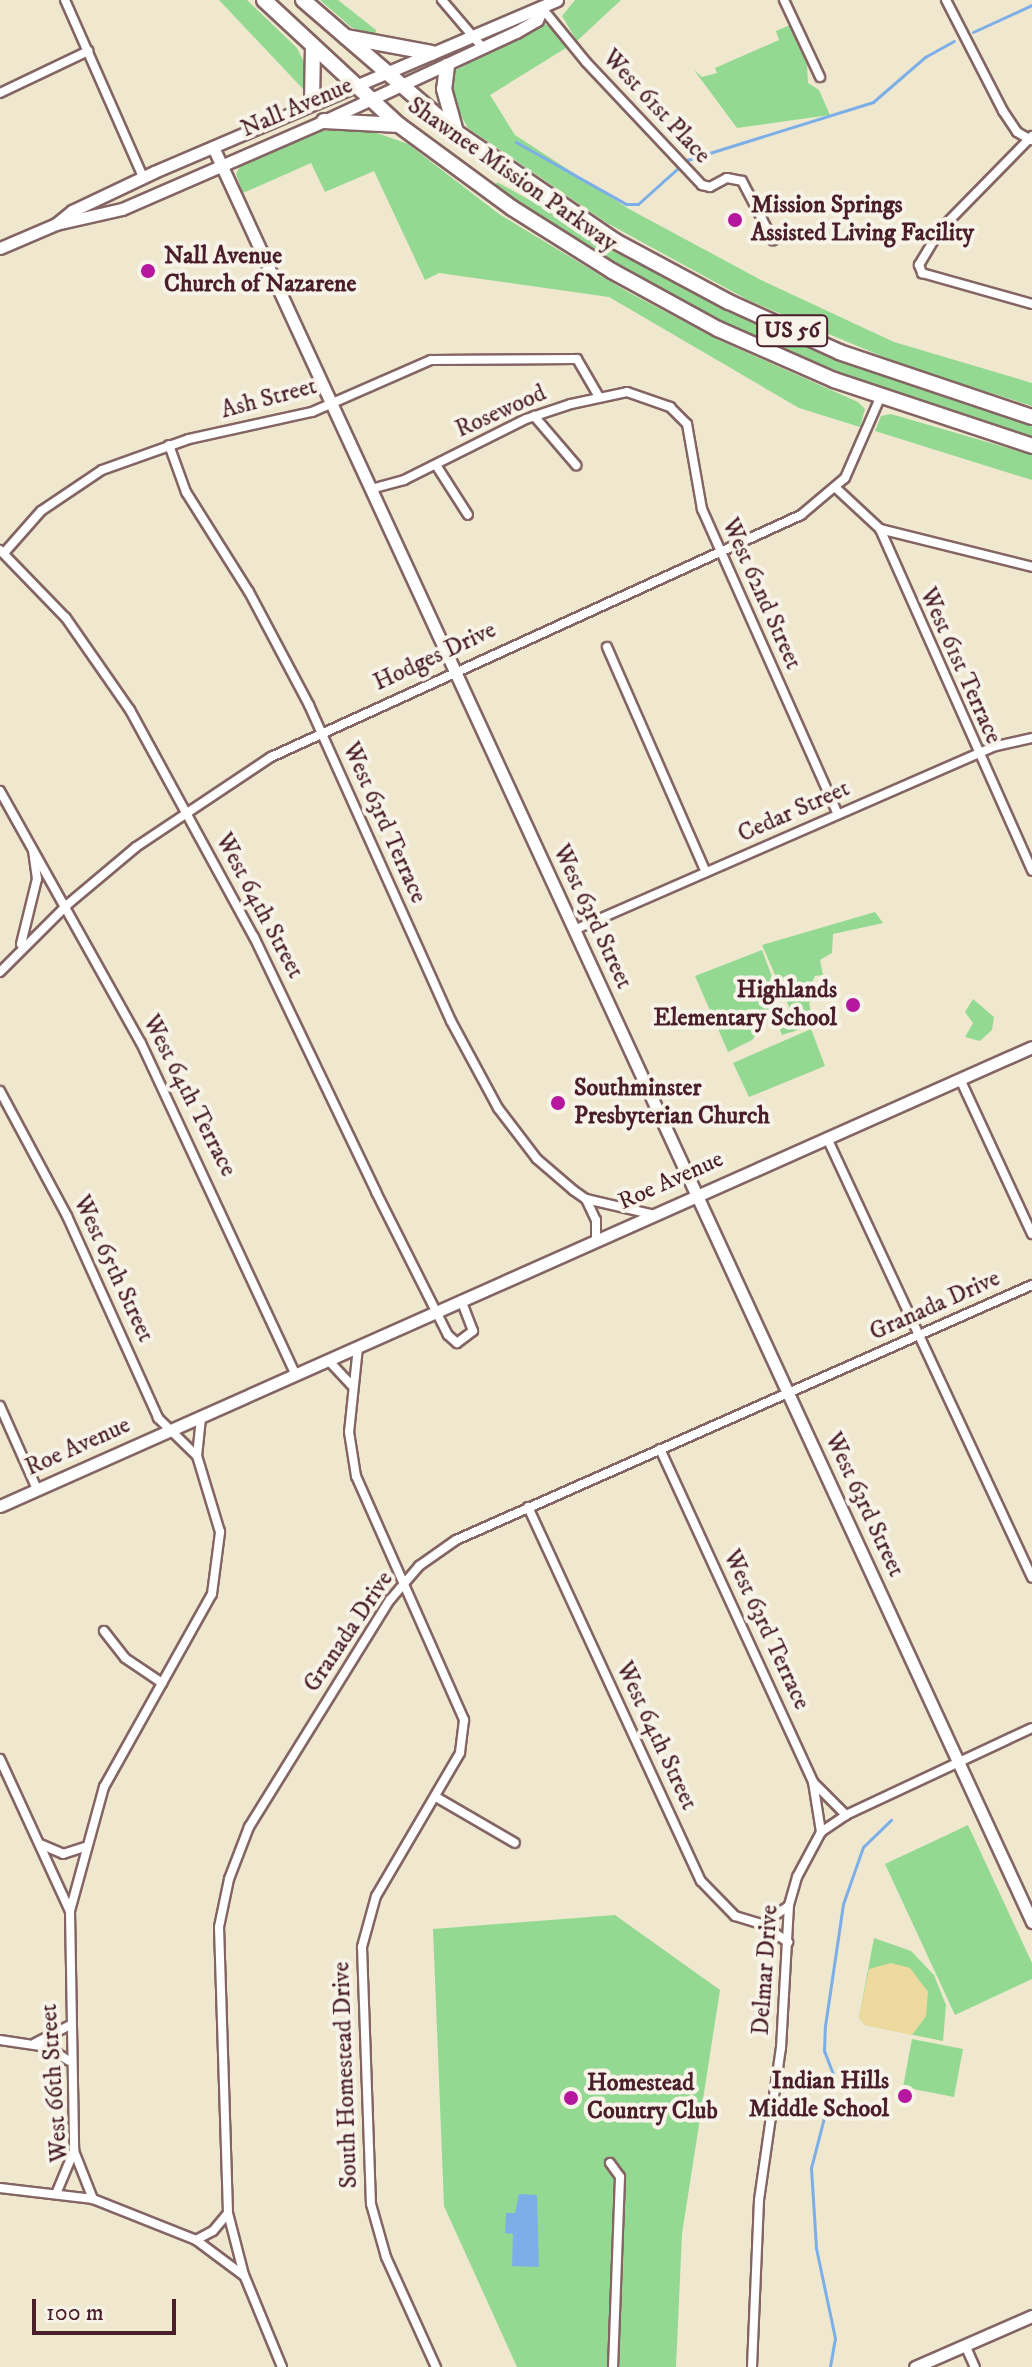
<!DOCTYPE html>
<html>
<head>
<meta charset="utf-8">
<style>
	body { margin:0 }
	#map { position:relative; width:1032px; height:2367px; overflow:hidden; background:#efe8cf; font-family:"IM FELL DW Pica",serif }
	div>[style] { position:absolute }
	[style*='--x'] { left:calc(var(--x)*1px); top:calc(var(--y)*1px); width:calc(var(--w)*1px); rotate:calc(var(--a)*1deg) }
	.green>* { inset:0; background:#94d992 }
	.sand>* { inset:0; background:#eeda9e }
	.water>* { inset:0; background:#7caee8 }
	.stream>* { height:3px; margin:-1.5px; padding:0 1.5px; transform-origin:1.5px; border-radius:1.5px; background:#7caee8 }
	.roads { filter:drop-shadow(2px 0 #846564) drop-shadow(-2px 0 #846564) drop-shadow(0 2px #846564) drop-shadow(0 -2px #846564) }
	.street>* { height:8px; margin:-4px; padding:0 4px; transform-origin:4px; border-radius:4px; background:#fff }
	.secondary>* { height:11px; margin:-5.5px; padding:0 5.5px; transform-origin:5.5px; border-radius:5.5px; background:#fff }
	.highway>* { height:14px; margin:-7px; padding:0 7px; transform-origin:7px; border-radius:7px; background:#fff }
	.dots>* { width:22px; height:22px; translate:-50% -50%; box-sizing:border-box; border:4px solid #f7f3e8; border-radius:50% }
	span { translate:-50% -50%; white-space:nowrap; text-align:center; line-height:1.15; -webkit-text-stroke:8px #f7f3e8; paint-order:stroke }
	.shield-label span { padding:2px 6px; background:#f7f3e8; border:2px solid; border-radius:6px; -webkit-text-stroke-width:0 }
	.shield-label { font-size:22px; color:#4a1f2b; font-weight:700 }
	.street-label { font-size:24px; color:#4a1f2b }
	.poi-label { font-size:24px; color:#4a1f2b; font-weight:700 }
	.left { translate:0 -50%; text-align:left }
	.right { translate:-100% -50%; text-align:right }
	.scale { position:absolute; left:32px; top:2299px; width:144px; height:36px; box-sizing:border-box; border:4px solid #4a1f2b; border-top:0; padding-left:10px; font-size:24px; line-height:28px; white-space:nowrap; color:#4a1f2b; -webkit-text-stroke:6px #f7f3e8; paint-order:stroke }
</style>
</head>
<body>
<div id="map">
	<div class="green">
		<i style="clip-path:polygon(219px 0,247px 0,297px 48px,309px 72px,304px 74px,303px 89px)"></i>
		<i style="clip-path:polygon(320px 0,338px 0,376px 30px,375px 37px,351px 27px)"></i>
		<i style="clip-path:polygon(575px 0,621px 0,577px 41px,562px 16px)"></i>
		<i style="clip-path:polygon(540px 22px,551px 27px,566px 48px,490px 95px,515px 135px,629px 209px,761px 280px,894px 342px,1032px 383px,1032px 406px,905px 366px,748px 300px,607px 223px,468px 128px,456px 107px,451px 73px)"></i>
		<i style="clip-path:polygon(790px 25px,807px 65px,808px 83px,819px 90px,830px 115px,737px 128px,694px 70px,702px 77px,717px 73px,715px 68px,779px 40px,776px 31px)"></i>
		<i style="clip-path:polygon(360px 127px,408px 144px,499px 214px,628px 292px,721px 341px,858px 402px,865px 409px,860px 427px,799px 408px,609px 297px,439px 273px,425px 280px,374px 171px,325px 192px,311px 163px,243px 193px,236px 174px,241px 164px,321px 131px)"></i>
		<i style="clip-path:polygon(497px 182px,724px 308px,862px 369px,1032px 424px,1032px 437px,890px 393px,739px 330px,577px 241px,495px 186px)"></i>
		<i style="clip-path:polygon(891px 414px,1032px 455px,1032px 480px,875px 431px,881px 416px)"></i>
		<i style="clip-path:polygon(875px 912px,883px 923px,833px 934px,832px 953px,820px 960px,823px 975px,815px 976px,810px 987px,820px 996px,809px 1003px,814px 1025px,782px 1035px,775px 1017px,790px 1009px,762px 945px)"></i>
		<i style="clip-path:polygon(762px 950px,775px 985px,772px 1015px,752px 1040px,728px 1052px,695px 976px)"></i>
		<i style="clip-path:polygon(973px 999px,994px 1017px,992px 1030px,980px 1041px,965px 1037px,973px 1023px,965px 1012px)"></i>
		<i style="clip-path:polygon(811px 1029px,825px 1066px,749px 1097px,733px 1063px)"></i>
		<i style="clip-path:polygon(968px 1825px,1032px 1963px,1032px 1979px,955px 2015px,885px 1864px)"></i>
		<i style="clip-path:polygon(615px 1915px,720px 1990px,682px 2234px,676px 2367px,517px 2367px,444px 2206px,433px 1929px)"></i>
		<i style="clip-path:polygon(874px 1938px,911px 1951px,934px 1975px,946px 2005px,943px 2041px,865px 2025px,859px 2018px)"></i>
		<i style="clip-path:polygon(912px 2039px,963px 2049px,954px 2097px,903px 2087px)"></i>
	</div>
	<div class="sand">
		<i style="clip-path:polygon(891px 1963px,910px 1968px,928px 1992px,926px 2016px,912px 2035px,865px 2025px,859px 2018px,869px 1969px)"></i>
	</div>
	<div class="water">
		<i style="clip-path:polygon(519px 2194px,537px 2195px,539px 2267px,512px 2266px,513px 2234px,505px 2233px,506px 2213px,515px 2213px)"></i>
	</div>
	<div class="stream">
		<i style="--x:973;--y:32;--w:65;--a:-24.6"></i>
		<i style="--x:516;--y:142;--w:126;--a:29.4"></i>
		<i style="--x:626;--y:204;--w:12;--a:0"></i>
		<i style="--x:638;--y:204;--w:66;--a:-41.9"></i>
		<i style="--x:687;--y:160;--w:195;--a:-17.3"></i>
		<i style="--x:873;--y:102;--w:69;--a:-40.9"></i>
		<i style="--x:925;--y:57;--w:33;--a:-29"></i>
		<i style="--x:833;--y:2074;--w:25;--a:-111"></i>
		<i style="--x:824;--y:2051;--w:25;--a:-88"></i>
		<i style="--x:825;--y:2026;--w:123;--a:-81.6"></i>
		<i style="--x:843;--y:1904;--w:60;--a:-70.7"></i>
		<i style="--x:863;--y:1847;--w:39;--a:-44"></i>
		<i style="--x:829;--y:2098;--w:72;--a:104.4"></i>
		<i style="--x:811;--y:2168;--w:80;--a:86.4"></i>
		<i style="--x:816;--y:2248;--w:92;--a:78.1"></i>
		<i style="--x:835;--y:2338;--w:29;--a:100"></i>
	</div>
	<div class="roads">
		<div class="street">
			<i style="--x:65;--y:0;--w:193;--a:66.2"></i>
			<i style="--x:442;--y:0;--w:62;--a:49.6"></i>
			<i style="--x:784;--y:0;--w:85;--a:64.9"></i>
			<i style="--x:946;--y:0;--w:125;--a:62.8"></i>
			<i style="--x:1003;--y:111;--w:25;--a:56"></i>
			<i style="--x:1017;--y:132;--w:16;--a:30"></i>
			<i style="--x:542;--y:8;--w:70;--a:50.8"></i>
			<i style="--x:586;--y:62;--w:169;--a:46.7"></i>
			<i style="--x:702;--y:185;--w:8;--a:14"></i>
			<i style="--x:710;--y:187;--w:19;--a:-28"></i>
			<i style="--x:727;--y:178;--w:15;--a:11"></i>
			<i style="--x:742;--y:181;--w:67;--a:62.3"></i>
			<i style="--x:0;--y:93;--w:98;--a:-25.5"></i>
			<i style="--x:1032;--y:136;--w:132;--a:134.4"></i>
			<i style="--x:940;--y:230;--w:41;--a:121"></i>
			<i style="--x:919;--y:265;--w:9;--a:69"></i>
			<i style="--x:922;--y:273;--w:114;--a:15.7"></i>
			<i style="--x:534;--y:416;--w:65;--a:49.4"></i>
			<i style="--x:169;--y:445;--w:50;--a:70.1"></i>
			<i style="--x:186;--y:492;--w:118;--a:57.8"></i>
			<i style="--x:249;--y:592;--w:128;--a:62"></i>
			<i style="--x:309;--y:705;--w:346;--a:65.8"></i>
			<i style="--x:451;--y:1021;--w:99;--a:61.6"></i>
			<i style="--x:498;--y:1108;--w:64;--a:52.6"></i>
			<i style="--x:537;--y:1159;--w:48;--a:40.7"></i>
			<i style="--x:573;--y:1190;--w:16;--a:35"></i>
			<i style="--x:586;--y:1199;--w:67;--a:13"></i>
			<i style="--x:436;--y:465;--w:59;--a:57.4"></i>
			<i style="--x:371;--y:489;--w:34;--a:-15"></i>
			<i style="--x:404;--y:480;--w:136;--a:-26.6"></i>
			<i style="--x:526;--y:419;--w:47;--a:-18.4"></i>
			<i style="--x:571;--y:404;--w:57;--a:-12.1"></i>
			<i style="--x:627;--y:392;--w:46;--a:19.2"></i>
			<i style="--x:670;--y:407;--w:24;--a:45"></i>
			<i style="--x:687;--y:424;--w:86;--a:80"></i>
			<i style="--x:702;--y:509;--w:334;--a:66"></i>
			<i style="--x:837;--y:489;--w:59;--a:42.9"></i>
			<i style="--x:880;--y:529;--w:374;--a:66"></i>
			<i style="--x:880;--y:529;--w:157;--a:14"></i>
			<i style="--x:0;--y:550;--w:95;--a:45.9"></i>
			<i style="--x:66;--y:618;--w:112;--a:55.2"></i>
			<i style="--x:130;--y:710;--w:259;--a:61.4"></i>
			<i style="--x:254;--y:937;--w:283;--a:64.4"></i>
			<i style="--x:376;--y:1192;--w:160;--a:63.3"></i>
			<i style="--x:448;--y:1335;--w:12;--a:42"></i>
			<i style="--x:457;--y:1343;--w:20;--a:-37"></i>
			<i style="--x:473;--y:1331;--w:33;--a:-111"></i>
			<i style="--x:4;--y:553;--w:56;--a:-48.6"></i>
			<i style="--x:41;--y:511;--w:73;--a:-33.9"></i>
			<i style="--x:102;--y:470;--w:92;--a:-19.6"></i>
			<i style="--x:189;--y:439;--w:126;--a:-12.4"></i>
			<i style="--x:312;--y:412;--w:130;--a:-23.6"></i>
			<i style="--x:431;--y:360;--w:146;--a:-0.4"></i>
			<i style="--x:577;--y:359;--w:44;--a:59.9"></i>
			<i style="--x:607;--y:647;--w:246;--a:66.3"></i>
			<i style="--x:0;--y:791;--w:289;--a:60.8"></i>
			<i style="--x:141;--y:1043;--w:365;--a:65"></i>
			<i style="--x:574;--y:930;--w:456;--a:-23.6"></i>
			<i style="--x:992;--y:747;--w:41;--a:-12.7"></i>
			<i style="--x:21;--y:944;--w:67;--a:-76.2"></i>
			<i style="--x:37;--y:879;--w:27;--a:-98"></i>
			<i style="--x:0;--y:972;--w:95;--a:-45"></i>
			<i style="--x:67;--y:905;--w:90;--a:-40"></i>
			<i style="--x:136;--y:847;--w:162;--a:-33.7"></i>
			<i style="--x:271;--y:757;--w:583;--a:-24.54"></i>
			<i style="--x:801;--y:515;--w:57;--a:-40.1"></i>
			<i style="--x:845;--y:478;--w:87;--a:-66.4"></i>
			<i style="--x:960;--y:1079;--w:171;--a:65.1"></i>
			<i style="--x:0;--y:1091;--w:142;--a:61.8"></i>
			<i style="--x:67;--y:1216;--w:222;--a:65.7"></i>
			<i style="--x:158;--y:1418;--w:54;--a:44.3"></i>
			<i style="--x:827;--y:1138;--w:485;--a:65"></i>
			<i style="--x:586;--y:1199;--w:23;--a:65"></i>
			<i style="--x:596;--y:1220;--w:19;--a:90"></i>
			<i style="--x:358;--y:1347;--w:85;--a:96"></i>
			<i style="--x:349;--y:1432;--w:45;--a:81"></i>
			<i style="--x:356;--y:1476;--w:267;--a:66.1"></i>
			<i style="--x:464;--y:1720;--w:33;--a:97"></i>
			<i style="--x:460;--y:1753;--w:166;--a:120.4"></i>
			<i style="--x:376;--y:1896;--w:53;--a:105.4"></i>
			<i style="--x:362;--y:1947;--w:257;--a:88"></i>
			<i style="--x:371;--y:2204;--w:55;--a:74.2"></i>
			<i style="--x:386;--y:2257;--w:121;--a:65.6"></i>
			<i style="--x:328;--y:1360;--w:35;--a:47"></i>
			<i style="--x:0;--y:1406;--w:91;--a:66"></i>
			<i style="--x:660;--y:1449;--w:366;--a:65.3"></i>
			<i style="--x:813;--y:1782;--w:51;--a:80.9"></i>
			<i style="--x:528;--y:1507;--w:412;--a:65.2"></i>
			<i style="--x:701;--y:1881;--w:49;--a:45.8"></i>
			<i style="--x:735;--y:1916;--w:28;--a:17"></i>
			<i style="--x:762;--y:1924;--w:32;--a:35"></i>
			<i style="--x:104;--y:1631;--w:34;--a:52"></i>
			<i style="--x:125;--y:1658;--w:45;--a:34"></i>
			<i style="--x:0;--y:1759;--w:167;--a:65.3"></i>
			<i style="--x:70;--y:1911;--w:240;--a:89"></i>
			<i style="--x:74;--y:2151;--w:52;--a:68.4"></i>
			<i style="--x:813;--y:1782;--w:47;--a:45"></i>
			<i style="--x:436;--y:1797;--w:91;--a:30.2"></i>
			<i style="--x:40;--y:1844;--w:25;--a:23"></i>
			<i style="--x:63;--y:1854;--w:22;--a:-18"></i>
			<i style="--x:70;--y:1911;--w:129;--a:-74.7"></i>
			<i style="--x:104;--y:1787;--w:221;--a:-60.8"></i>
			<i style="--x:212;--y:1594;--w:63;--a:-82.6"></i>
			<i style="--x:220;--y:1532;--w:79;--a:-106.8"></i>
			<i style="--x:197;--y:1456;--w:39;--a:-84"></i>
			<i style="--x:762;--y:1924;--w:32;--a:-34"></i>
			<i style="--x:0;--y:2040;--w:48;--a:8.5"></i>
			<i style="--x:47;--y:2047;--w:26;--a:32"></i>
			<i style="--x:35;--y:2043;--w:38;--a:-27"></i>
			<i style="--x:610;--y:2163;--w:17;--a:54"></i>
			<i style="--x:620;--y:2177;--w:190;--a:92.1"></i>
			<i style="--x:0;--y:2188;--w:94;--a:6.7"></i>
			<i style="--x:93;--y:2199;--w:111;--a:21.7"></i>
			<i style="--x:196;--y:2240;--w:59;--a:36.7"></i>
			<i style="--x:56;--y:2194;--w:47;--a:-67.3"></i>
			<i style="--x:196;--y:2240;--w:19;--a:-28"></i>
			<i style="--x:213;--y:2231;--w:23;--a:-50"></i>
			<i style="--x:965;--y:2345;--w:24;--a:66"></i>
			<i style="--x:282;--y:2367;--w:100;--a:-112.4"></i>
			<i style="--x:244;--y:2275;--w:64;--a:-104.5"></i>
			<i style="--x:228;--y:2213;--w:286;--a:-91.8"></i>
			<i style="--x:219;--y:1927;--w:49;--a:-78.2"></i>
			<i style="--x:229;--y:1879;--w:56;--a:-69"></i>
			<i style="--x:249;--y:1827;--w:267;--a:-58.2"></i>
			<i style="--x:390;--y:1600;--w:45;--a:-49.5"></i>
			<i style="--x:419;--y:1566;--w:45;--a:-35.1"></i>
			<i style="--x:456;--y:1540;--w:630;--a:-23.88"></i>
			<i style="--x:752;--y:2367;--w:167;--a:-87.6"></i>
			<i style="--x:759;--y:2200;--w:154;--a:-81.8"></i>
			<i style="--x:781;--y:2048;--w:143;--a:-86.8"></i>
			<i style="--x:789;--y:1905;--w:29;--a:-74"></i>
			<i style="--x:797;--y:1877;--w:51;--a:-61.9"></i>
			<i style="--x:821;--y:1832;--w:30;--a:-34"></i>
			<i style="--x:846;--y:1815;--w:205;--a:-25.1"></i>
		</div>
		<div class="secondary">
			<i style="--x:213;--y:147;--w:1955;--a:65.23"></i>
			<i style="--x:56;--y:224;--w:21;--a:-39"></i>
			<i style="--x:72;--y:211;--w:91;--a:-25.4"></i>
			<i style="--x:154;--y:172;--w:438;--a:-23.1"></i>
			<i style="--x:0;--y:248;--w:61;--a:-23.2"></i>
			<i style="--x:56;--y:224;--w:68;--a:-12.8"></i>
			<i style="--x:122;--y:209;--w:220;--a:-23.5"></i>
			<i style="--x:324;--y:121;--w:212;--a:-24.9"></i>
			<i style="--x:516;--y:32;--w:24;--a:-30"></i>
			<i style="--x:537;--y:20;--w:13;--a:-67"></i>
			<i style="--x:0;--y:1506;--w:1129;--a:-23.98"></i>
			<i style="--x:915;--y:2367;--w:128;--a:-23.6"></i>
		</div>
		<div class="highway">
			<i style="--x:264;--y:0;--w:184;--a:42.8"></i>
			<i style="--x:399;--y:125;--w:140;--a:36.3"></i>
			<i style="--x:512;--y:208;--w:118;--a:32.2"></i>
			<i style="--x:612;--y:271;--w:121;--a:28.7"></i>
			<i style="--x:718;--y:329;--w:127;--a:23.7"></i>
			<i style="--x:834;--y:380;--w:209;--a:18.4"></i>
			<i style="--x:303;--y:0;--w:202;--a:40.8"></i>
			<i style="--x:456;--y:132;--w:193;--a:34.4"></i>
			<i style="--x:615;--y:241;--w:129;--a:28.2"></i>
			<i style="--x:729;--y:302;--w:121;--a:24.4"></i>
			<i style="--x:839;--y:352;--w:204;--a:18.6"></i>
			<i style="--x:346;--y:37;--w:87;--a:10.5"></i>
			<i style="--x:447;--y:66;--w:23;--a:97"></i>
			<i style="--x:444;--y:89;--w:45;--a:74.4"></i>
			<i style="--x:312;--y:103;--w:55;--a:-89"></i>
			<i style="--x:324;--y:121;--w:75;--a:3.1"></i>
		</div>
	</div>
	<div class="dots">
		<i style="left:735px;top:220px;background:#b5179e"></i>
		<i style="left:148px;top:271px;background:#b5179e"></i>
		<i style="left:853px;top:1005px;background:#b5179e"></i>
		<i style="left:558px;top:1103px;background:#b5179e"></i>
		<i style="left:905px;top:2096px;background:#b5179e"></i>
		<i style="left:571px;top:2098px;background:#b5179e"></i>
	</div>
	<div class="shield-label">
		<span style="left:792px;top:331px">US 56</span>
	</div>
	<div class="street-label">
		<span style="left:656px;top:107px;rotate:47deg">West 61st Place</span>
		<span style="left:297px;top:108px;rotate:-23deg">Nall Avenue</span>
		<span style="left:512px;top:175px;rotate:35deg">Shawnee Mission Parkway</span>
		<span style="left:269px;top:399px;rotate:-15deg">Ash Street</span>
		<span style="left:501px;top:412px;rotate:-24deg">Rosewood</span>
		<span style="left:761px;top:594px;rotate:66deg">West 62nd Street</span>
		<span style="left:435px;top:657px;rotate:-25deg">Hodges Drive</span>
		<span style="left:960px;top:666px;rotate:66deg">West 61st Terrace</span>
		<span style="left:794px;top:812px;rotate:-24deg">Cedar Street</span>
		<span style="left:384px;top:823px;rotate:66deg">West 63rd Terrace</span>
		<span style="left:259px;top:906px;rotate:62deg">West 64th Street</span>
		<span style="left:592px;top:917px;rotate:65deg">West 63rd Street</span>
		<span style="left:189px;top:1096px;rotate:63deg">West 64th Terrace</span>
		<span style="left:671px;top:1181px;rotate:-24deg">Roe Avenue</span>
		<span style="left:113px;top:1269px;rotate:65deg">West 65th Street</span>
		<span style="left:935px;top:1306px;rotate:-24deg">Granada Drive</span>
		<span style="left:78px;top:1447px;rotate:-24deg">Roe Avenue</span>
		<span style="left:864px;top:1505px;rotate:65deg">West 63rd Street</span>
		<span style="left:766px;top:1630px;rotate:65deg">West 63rd Terrace</span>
		<span style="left:349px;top:1632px;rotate:-56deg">Granada Drive</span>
		<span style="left:656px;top:1736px;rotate:65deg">West 64th Street</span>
		<span style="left:766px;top:1970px;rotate:-86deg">Delmar Drive</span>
		<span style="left:346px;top:2075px;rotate:-92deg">South Homestead Drive</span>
		<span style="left:55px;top:2083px;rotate:-94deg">West 66th Street</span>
	</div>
	<div class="poi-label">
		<span class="left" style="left:751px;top:220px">Mission Springs<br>Assisted Living Facility</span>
		<span class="left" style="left:164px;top:271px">Nall Avenue<br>Church of Nazarene</span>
		<span class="right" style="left:837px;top:1005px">Highlands<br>Elementary School</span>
		<span class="left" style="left:574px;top:1103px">Southminster<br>Presbyterian Church</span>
		<span class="right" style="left:889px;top:2096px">Indian Hills<br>Middle School</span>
		<span class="left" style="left:587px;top:2098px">Homestead<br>Country Club</span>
	</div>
	<div class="scale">100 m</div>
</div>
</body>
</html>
